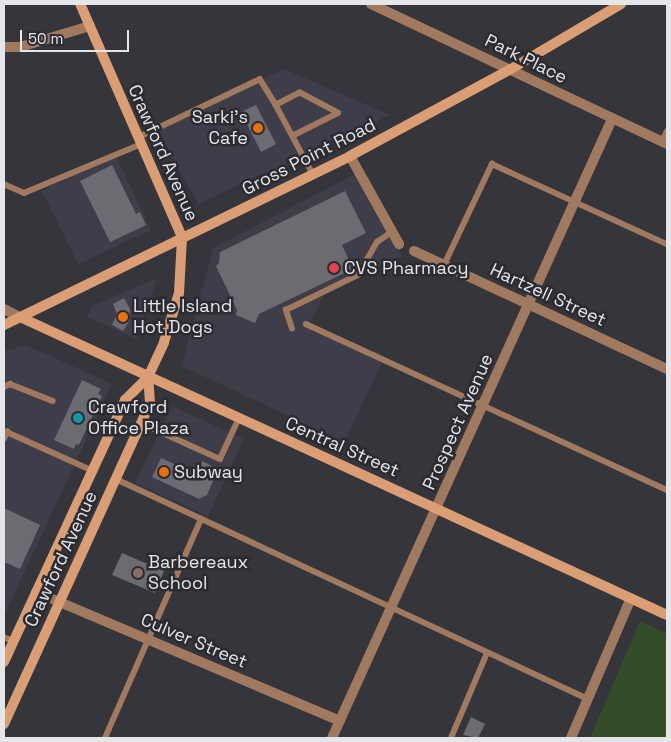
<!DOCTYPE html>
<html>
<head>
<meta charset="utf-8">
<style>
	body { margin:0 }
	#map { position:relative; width:671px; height:742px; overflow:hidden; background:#35363c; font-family:"Space Grotesk",sans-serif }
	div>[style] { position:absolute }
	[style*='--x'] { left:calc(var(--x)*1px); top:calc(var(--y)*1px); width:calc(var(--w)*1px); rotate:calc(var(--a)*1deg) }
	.built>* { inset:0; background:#3d3e4a }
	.green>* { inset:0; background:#344d29 }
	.building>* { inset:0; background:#6c6b72 }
	.service>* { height:5.5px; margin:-2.75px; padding:0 2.75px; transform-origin:2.75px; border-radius:2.75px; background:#a0795f }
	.minor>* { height:10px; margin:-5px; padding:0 5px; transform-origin:5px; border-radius:5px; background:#a0795f }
	.secondary>* { height:10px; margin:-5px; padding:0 5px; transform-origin:5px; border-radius:5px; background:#db9e74 }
	.dots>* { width:14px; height:14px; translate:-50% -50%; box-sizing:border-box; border:2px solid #2b2c32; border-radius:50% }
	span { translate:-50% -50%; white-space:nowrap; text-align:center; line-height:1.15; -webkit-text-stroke:5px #2b2c32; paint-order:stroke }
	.street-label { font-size:18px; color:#e5e6ea }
	.poi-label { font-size:18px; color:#e5e6ea }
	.right { translate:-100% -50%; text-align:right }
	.left { translate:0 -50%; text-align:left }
	.frame { position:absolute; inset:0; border:5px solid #e5e6ea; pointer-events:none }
	.scale { position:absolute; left:20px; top:30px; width:109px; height:22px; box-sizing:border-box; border:2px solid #e5e6ea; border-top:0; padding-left:6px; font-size:15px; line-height:18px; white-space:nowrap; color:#e5e6ea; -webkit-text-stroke:4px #2b2c32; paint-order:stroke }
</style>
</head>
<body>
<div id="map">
	<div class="built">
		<i style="clip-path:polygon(284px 69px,390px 115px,198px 204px,159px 131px)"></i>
		<i style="clip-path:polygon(114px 152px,151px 230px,78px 264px,42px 191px)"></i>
		<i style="clip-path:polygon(357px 173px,402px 256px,324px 295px,309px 325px,384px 359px,344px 442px,182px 366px,213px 248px)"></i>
		<i style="clip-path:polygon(157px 278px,137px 339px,87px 317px,92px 306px)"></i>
		<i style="clip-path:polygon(26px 345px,112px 384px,4px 616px,4px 351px)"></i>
		<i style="clip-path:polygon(172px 406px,244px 439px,208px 516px,135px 483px)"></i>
	</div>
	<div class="green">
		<i style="clip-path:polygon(640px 621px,667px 634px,667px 738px,590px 738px)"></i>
	</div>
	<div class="building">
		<i style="clip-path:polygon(256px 105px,276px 144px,261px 152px,241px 112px)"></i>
		<i style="clip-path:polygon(112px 165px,136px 214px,140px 212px,146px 225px,110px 242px,80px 181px)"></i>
		<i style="clip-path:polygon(345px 191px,366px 233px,342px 245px,353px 269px,259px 314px,255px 323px,236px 315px,237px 310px,216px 266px,219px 263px,220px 252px)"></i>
		<i style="clip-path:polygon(124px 298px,130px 309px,130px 320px,123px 331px,112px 325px,117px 314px,113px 304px)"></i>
		<i style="clip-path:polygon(82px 380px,101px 389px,98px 394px,102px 396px,79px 445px,76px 444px,74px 449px,54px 440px)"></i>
		<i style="clip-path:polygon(161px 458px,196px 474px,202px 461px,218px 469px,207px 495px,199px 499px,152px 477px)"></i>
		<i style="clip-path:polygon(4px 508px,40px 525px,20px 569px,4px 562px)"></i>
		<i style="clip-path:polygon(122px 553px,164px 571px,155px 593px,112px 575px)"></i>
		<i style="clip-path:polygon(471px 717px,485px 724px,478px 738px,463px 735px)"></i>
	</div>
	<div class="service">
		<i style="--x:294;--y:135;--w:49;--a:-26.6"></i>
		<i style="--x:338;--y:113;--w:43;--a:-152.2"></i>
		<i style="--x:300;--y:93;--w:27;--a:153"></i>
		<i style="--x:276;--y:105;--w:78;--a:61.8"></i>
		<i style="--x:139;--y:137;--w:134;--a:-25.6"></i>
		<i style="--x:260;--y:79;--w:31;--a:58"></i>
		<i style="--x:662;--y:141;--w:11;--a:-63"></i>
		<i style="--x:4;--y:184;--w:22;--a:24"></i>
		<i style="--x:24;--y:193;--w:128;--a:-22.6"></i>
		<i style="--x:444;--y:265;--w:112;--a:-64.6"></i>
		<i style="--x:492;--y:164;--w:192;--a:24.6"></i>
		<i style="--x:306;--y:324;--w:397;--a:24.7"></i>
		<i style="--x:292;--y:329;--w:20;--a:-108"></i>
		<i style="--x:286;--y:310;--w:80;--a:-25.9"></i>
		<i style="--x:358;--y:275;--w:38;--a:-60"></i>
		<i style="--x:377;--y:242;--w:18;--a:-34"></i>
		<i style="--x:4;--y:387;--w:7;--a:-27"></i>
		<i style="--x:10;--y:384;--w:46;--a:21.6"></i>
		<i style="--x:141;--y:423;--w:87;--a:24.5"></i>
		<i style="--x:220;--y:459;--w:45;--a:-65.1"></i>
		<i style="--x:4;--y:439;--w:8;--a:-67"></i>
		<i style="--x:7;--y:432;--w:92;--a:24.3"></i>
		<i style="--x:116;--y:479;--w:521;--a:24.99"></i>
		<i style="--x:4;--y:637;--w:10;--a:24"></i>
		<i style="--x:105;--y:738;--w:239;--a:-66.3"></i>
		<i style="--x:451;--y:738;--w:92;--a:-67"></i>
	</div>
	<div class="minor">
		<i style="--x:371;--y:4;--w:327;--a:25.3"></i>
		<i style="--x:4;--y:47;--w:16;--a:0"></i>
		<i style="--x:20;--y:47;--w:73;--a:-16.7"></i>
		<i style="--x:350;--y:156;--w:101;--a:60.9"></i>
		<i style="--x:414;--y:251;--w:279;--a:25"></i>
		<i style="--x:4;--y:309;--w:18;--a:27"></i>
		<i style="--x:36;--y:592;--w:330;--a:23"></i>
		<i style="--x:332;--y:738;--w:679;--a:-65.66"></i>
		<i style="--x:571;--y:738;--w:152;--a:-66.8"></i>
	</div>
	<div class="secondary">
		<i style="--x:20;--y:317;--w:712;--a:24.73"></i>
		<i style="--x:4;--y:325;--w:385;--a:-26"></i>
		<i style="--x:350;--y:156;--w:183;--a:-28.4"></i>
		<i style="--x:511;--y:69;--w:128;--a:-30.6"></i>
		<i style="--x:4;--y:662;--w:289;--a:-65.2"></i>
		<i style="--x:125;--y:400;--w:33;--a:-45"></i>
		<i style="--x:148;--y:377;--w:38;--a:-65"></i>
		<i style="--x:164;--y:342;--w:51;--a:-73"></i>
		<i style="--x:179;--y:293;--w:56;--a:-86.9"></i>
		<i style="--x:182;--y:237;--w:254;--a:-113.6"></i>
		<i style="--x:4;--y:724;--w:353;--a:-65.5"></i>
		<i style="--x:150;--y:403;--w:26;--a:-94"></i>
	</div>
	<div class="dots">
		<i style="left:258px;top:128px;background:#e8710a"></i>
		<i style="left:334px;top:268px;background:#e0444e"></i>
		<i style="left:123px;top:317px;background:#e8710a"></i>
		<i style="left:78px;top:418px;background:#0f9aa8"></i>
		<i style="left:164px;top:472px;background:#e8710a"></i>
		<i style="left:138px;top:573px;background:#8d6e63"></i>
	</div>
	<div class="street-label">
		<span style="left:526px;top:59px;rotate:26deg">Park Place</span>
		<span style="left:163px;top:153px;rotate:66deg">Crawford Avenue</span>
		<span style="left:309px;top:157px;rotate:-27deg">Gross Point Road</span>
		<span style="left:548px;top:295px;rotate:25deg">Hartzell Street</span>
		<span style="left:458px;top:422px;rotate:-66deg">Prospect Avenue</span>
		<span style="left:342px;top:447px;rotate:24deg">Central Street</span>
		<span style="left:61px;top:559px;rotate:-65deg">Crawford Avenue</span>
		<span style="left:194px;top:641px;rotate:23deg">Culver Street</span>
	</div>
	<div class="poi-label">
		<span class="right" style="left:248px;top:128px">Sarki's<br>Cafe</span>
		<span class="left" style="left:344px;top:268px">CVS Pharmacy</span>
		<span class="left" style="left:133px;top:317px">Little Island<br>Hot Dogs</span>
		<span class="left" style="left:88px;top:418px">Crawford<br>Office Plaza</span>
		<span class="left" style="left:174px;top:472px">Subway</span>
		<span class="left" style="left:148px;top:573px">Barbereaux<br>School</span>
	</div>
	<div class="frame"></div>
	<div class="scale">50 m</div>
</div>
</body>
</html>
